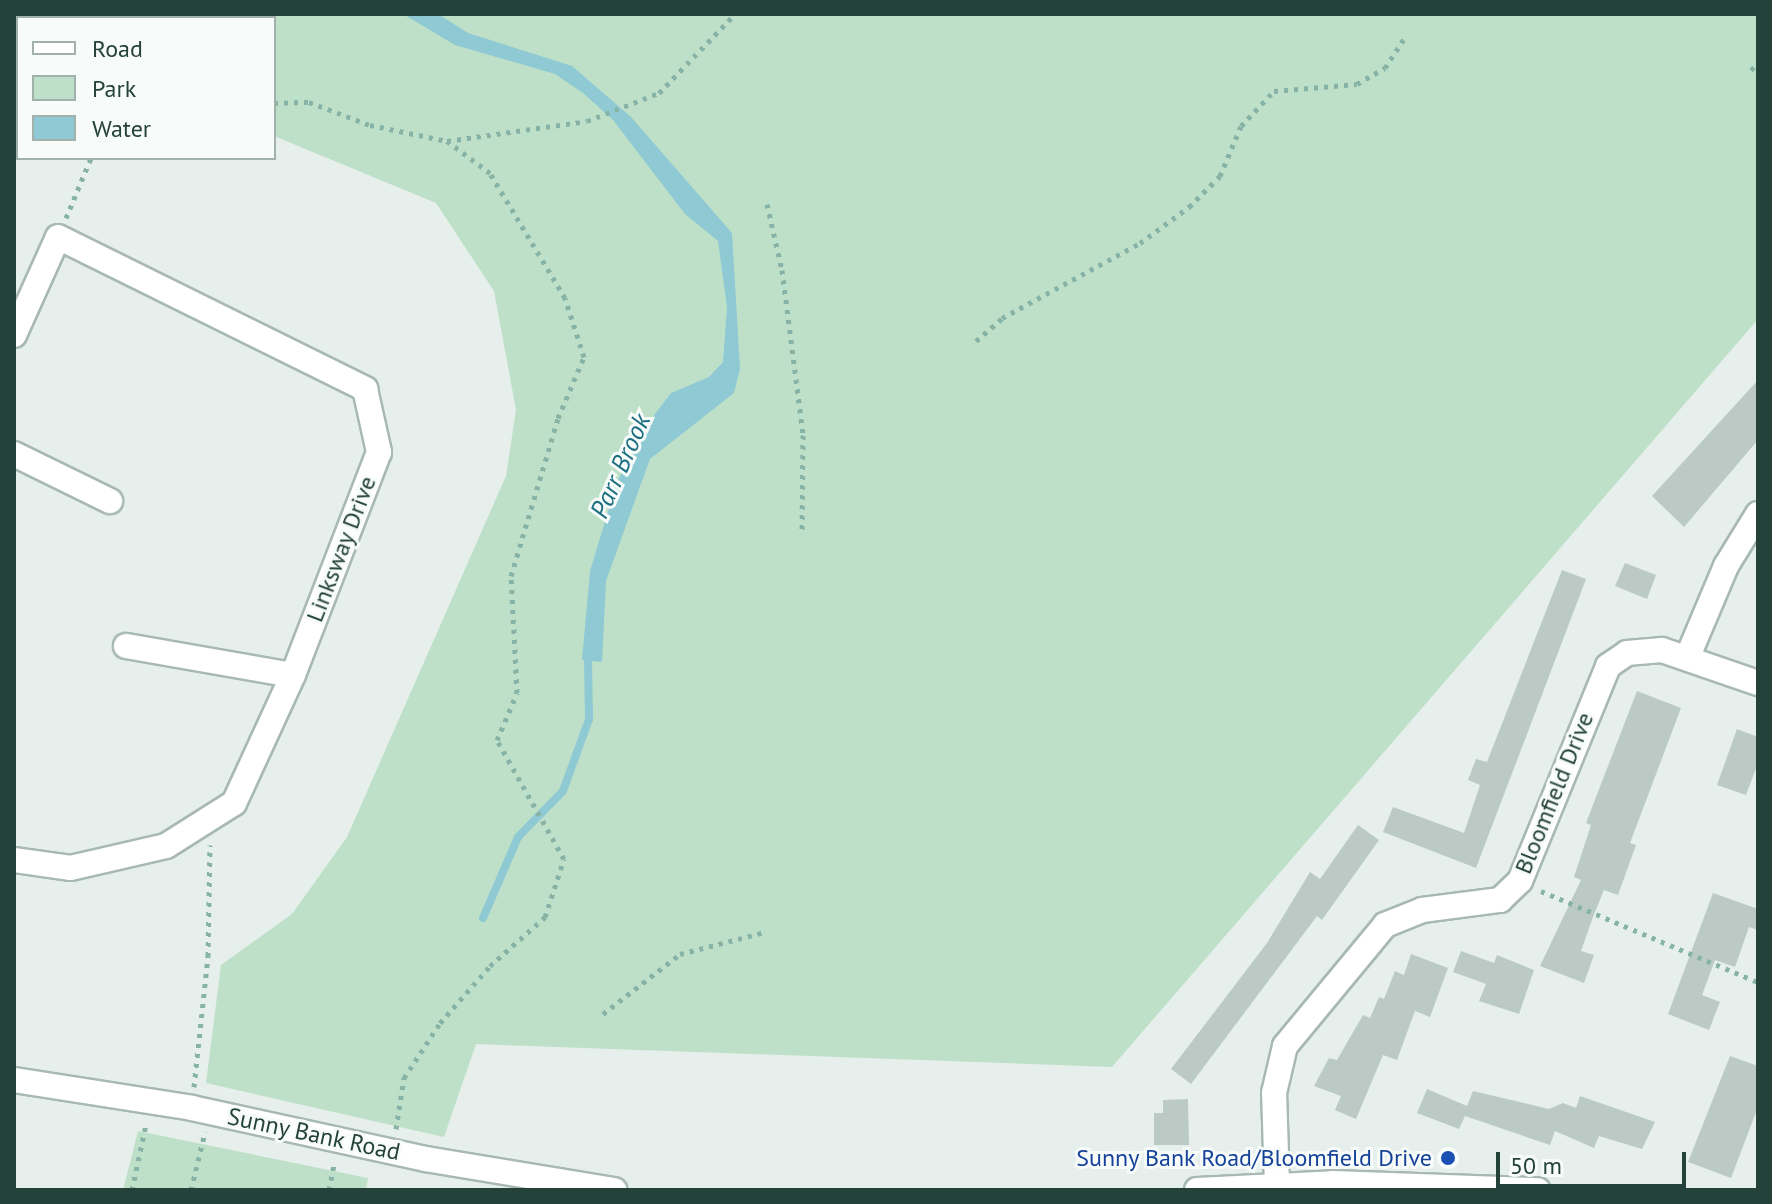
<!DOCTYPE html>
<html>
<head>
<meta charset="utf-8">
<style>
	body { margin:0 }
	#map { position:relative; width:1772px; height:1204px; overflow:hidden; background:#e6efeb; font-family:"PT Sans",sans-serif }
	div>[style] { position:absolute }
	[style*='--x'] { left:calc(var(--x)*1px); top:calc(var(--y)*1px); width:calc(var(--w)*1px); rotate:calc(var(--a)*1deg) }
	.green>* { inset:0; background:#bfe0c8 }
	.water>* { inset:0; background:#8ec9d4 }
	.stream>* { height:8px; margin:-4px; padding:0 4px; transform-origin:4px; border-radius:4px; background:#8ec9d4 }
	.building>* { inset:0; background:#bbcac4 }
	.path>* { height:5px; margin-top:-2.5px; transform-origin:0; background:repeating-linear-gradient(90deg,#86b3a5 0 4px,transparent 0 10px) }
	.roads { filter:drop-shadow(2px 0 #a8b8b2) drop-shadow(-2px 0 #a8b8b2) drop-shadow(0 2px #a8b8b2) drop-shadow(0 -2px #a8b8b2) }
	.minor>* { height:24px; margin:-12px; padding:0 12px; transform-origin:12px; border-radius:12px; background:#fff }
	.tertiary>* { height:24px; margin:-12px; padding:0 12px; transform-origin:12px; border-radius:12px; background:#fff }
	.dots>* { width:22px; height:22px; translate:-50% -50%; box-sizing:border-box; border:4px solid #f7fbf9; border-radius:50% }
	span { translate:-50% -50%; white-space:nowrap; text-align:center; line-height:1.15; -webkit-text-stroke:6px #f7fbf9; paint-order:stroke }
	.street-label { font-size:24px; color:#24423a }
	.transit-label { font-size:24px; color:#164399 }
	.right { translate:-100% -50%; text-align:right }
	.water-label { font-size:26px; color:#1c6f80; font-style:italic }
	.frame { position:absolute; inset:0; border:16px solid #24423a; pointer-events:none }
	.legend { position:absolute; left:16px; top:16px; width:260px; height:144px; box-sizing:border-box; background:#f7fbf9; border:2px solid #a3b1ad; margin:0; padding:10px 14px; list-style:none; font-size:24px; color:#24423a }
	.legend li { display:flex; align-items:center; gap:16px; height:40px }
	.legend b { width:40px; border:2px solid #a3b1ad }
	.scale { position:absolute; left:1496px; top:1152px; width:190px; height:36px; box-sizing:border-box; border:4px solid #24423a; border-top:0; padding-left:10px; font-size:24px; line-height:28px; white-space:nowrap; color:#24423a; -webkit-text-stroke:6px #f7fbf9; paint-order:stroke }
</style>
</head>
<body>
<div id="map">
	<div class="green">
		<i style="clip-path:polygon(14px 14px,1758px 14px,1758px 319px,1112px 1067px,476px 1044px,444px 1137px,206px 1083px,221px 965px,292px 914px,347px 837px,506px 476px,516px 410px,494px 291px,436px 203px,274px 136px,274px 18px,18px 18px,14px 89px)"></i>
		<i style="clip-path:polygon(138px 1131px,368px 1178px,366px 1190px,123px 1190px)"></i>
	</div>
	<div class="water">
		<i style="clip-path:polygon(403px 14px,438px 14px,468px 33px,572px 66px,631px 117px,732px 233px,740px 369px,734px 393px,650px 459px,606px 581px,602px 662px,582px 660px,590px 571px,617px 482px,642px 431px,671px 393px,709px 377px,723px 362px,727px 307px,718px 241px,685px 214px,613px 120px,583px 93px,555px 74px,455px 45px)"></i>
	</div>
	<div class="stream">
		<i style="--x:483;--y:918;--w:88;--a:-66.6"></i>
		<i style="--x:518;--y:837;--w:64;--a:-45.6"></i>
		<i style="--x:563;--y:791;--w:77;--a:-70.1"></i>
		<i style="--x:589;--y:719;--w:66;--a:-90.9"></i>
	</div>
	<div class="building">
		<i style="clip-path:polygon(1758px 380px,1758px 440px,1684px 527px,1652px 496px)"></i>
		<i style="clip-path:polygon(1625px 563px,1656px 575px,1647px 599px,1615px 586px)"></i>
		<i style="clip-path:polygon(1562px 570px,1586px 579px,1476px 868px,1383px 832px,1393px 807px,1464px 833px,1480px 785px,1468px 780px,1476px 759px,1487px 762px)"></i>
		<i style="clip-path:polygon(1637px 691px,1681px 708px,1630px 843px,1636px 845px,1618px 895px,1604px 890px,1593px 917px,1581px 951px,1594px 955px,1584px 983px,1540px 966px,1581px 880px,1574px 877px,1591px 825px,1586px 823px)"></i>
		<i style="clip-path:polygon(1737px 729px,1758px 737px,1758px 763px,1746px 795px,1717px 785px)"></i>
		<i style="clip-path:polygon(1358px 825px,1379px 840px,1322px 920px,1317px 916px,1191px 1084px,1171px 1069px,1267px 943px,1310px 872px,1320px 879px)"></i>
		<i style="clip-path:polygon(1713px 893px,1758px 909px,1758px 930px,1749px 927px,1735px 967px,1715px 960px,1702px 995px,1720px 1002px,1709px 1030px,1668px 1014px)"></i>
		<i style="clip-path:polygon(1461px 951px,1494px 963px,1497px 955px,1534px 970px,1519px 1014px,1479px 1001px,1486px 984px,1453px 972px)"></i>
		<i style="clip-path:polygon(1411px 954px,1448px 968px,1430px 1017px,1415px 1011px,1397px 1060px,1383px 1055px,1356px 1119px,1335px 1110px,1341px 1096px,1314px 1086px,1329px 1058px,1337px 1060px,1363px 1015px,1370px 1018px,1379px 997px,1384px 999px,1395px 971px,1404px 975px)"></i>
		<i style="clip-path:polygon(1730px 1056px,1758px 1066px,1758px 1107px,1731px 1178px,1688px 1162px)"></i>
		<i style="clip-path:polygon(1427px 1089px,1467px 1106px,1473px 1091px,1549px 1109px,1563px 1103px,1576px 1108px,1580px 1096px,1655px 1122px,1642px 1149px,1599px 1136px,1594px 1148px,1555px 1131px,1550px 1145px,1465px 1116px,1459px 1129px,1417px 1113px)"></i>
		<i style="clip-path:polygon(1188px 1099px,1189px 1145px,1154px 1145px,1154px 1113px,1163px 1113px,1163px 1100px)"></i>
	</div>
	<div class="path">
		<i style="--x:1751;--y:70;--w:10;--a:-45"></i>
		<i style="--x:274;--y:103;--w:35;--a:-2"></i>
		<i style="--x:309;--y:102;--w:65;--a:20.7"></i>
		<i style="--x:370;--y:125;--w:79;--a:11.7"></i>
		<i style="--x:447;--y:141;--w:141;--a:-8.1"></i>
		<i style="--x:587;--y:121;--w:77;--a:-21.3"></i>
		<i style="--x:659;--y:93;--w:110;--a:-46.1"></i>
		<i style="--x:767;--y:204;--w:68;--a:77.2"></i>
		<i style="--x:782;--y:270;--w:166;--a:82.7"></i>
		<i style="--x:803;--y:435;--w:98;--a:90.6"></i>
		<i style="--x:66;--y:218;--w:65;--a:-67.4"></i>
		<i style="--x:976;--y:341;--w:35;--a:-41"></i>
		<i style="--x:1002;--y:318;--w:157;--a:-28.5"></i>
		<i style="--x:1140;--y:243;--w:61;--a:-36.3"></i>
		<i style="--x:1189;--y:207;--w:44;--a:-45"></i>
		<i style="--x:1220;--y:176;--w:54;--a:-67.2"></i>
		<i style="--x:1241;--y:126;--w:48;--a:-46.7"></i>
		<i style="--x:1274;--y:91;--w:83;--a:-4.8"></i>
		<i style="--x:1357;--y:84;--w:32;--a:-30"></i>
		<i style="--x:1385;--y:68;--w:35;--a:-57"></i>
		<i style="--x:1541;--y:891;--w:235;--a:22.8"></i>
		<i style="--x:603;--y:1014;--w:98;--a:-37.9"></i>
		<i style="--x:680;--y:954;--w:88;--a:-14.5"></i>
		<i style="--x:194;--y:1087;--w:132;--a:-83.9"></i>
		<i style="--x:208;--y:956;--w:111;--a:-89"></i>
		<i style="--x:396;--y:1129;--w:52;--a:-81.1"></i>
		<i style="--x:404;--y:1078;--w:66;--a:-56.8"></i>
		<i style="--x:440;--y:1023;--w:76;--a:-48.7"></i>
		<i style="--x:490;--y:966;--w:74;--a:-41.7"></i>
		<i style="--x:545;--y:917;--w:61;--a:-71.9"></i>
		<i style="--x:564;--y:859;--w:137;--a:-119.4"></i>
		<i style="--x:497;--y:740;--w:51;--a:-66.9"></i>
		<i style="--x:517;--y:693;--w:117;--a:-92.9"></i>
		<i style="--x:511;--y:576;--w:165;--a:-73.4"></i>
		<i style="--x:558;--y:418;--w:66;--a:-66.9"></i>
		<i style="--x:584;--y:357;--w:62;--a:-107.9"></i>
		<i style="--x:565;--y:298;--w:146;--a:-121"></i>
		<i style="--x:490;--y:173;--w:54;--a:-143.3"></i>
		<i style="--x:132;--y:1190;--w:67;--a:-78"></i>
		<i style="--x:191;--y:1190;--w:60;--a:-76.4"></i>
		<i style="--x:329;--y:1190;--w:26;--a:-79"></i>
	</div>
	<div class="roads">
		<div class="minor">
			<i style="--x:14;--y:335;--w:107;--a:-65.8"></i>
			<i style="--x:58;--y:237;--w:343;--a:26.3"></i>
			<i style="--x:365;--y:389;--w:65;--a:77.5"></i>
			<i style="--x:379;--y:452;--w:239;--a:111.1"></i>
			<i style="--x:293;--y:675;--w:141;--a:114.7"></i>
			<i style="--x:234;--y:803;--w:80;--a:147.7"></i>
			<i style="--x:166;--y:846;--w:98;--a:167"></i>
			<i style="--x:71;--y:868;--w:58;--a:-172"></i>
			<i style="--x:14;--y:454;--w:107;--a:26.1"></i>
			<i style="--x:126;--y:646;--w:169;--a:9.9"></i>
			<i style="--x:1688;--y:656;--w:98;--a:-67.1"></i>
			<i style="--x:1726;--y:566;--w:61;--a:-58.4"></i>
			<i style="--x:1277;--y:1186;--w:93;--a:-91.8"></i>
			<i style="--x:1274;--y:1093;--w:48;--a:-76.8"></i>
			<i style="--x:1285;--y:1046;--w:157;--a:-50.4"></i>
			<i style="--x:1385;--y:925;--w:40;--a:-22"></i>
			<i style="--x:1422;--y:910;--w:79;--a:-7.3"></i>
			<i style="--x:1500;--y:900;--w:28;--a:-44"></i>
			<i style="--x:1520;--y:881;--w:232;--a:-67.7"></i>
			<i style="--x:1608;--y:666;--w:23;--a:-34"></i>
			<i style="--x:1627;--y:653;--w:35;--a:-5"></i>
			<i style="--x:1662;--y:650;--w:102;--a:19"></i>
		</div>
		<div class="tertiary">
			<i style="--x:14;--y:1080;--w:180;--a:8.9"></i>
			<i style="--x:192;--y:1108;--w:239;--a:12.3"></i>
			<i style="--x:426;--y:1159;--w:191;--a:9.4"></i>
			<i style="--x:1197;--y:1190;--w:136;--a:-2.9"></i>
			<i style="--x:1333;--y:1183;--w:205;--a:2"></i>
		</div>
	</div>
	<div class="dots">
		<i style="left:1448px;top:1158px;background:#1a4fb4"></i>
	</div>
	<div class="street-label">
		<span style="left:341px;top:549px;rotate:-69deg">Linksway Drive</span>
		<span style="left:1554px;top:793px;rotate:-68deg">Bloomfield Drive</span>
		<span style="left:314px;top:1134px;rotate:12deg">Sunny Bank Road</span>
	</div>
	<div class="transit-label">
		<span class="right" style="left:1432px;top:1158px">Sunny Bank Road/Bloomfield Drive</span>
	</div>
	<div class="water-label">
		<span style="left:620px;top:466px;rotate:-66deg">Parr Brook</span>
	</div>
	<div class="frame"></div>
	<ul class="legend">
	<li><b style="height:10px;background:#fff"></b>Road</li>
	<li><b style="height:22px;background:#bfe0c8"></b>Park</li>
	<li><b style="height:22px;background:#8ec9d4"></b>Water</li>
	</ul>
	<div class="scale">50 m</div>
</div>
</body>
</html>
